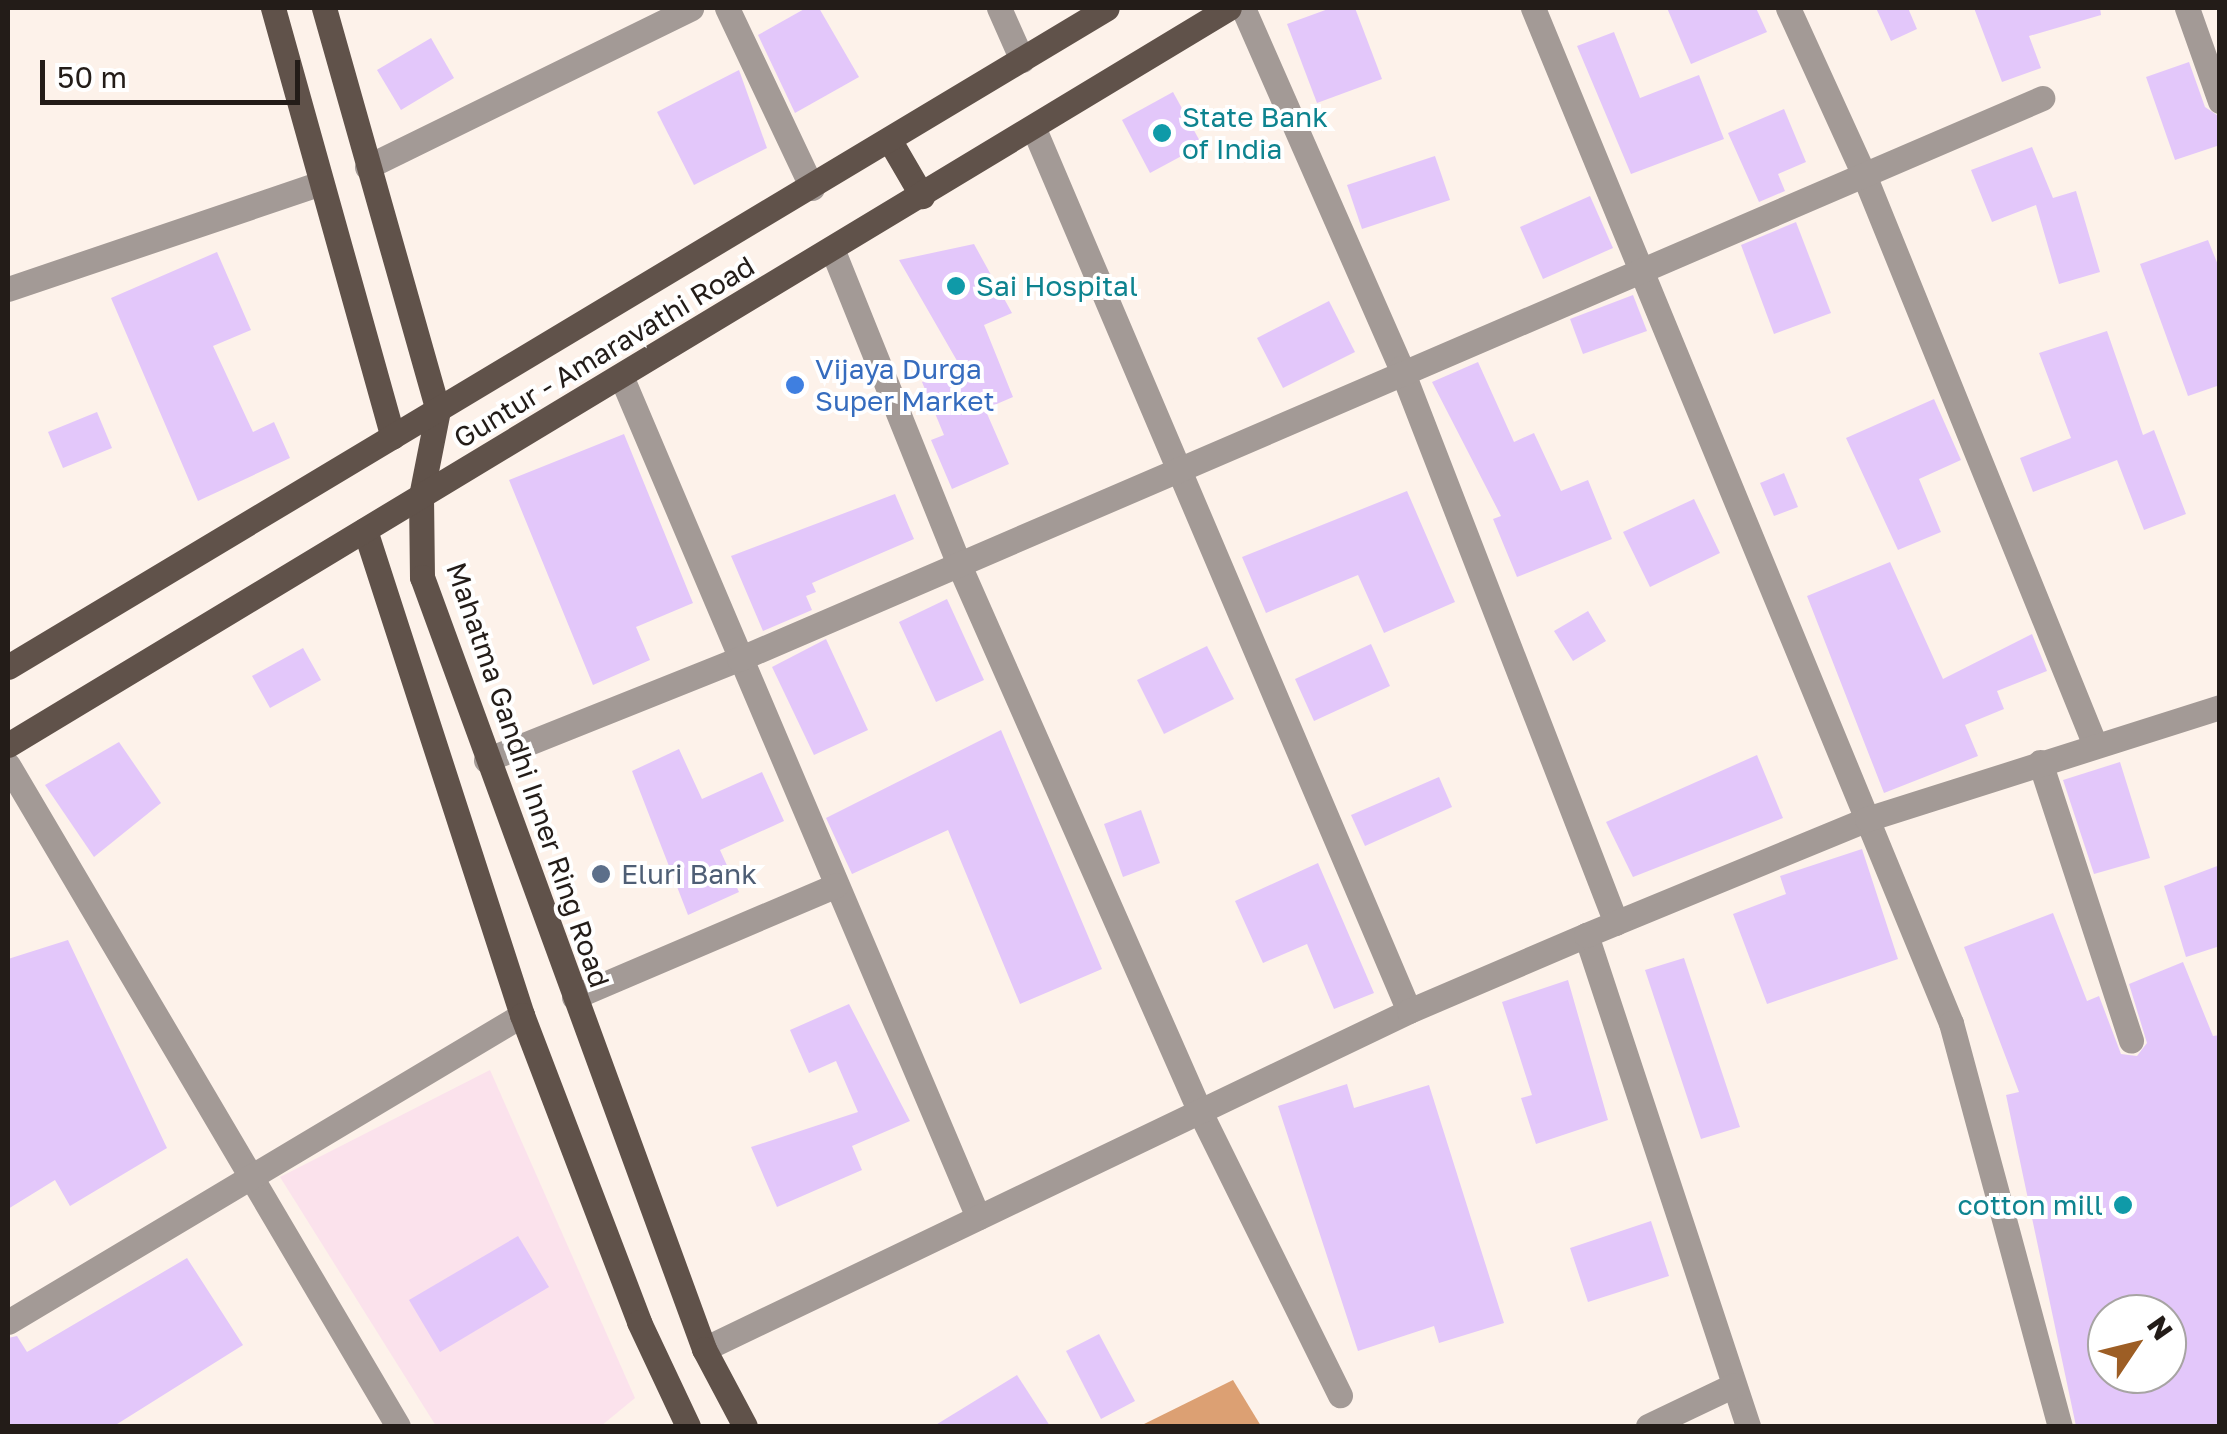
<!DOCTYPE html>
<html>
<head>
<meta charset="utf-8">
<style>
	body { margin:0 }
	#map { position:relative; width:2227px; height:1434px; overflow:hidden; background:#fdf2ea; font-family:"Golos Text",sans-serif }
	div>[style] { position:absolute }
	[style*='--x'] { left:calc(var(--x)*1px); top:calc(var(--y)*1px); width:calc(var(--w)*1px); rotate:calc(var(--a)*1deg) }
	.commercial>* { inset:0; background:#fbe2ec }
	.forest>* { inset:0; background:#dca073 }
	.building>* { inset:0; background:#e3c7fa }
	.minor>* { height:25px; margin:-12.5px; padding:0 12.5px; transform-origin:12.5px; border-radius:12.5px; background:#a39a96 }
	.primary>* { height:25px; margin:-12.5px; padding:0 12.5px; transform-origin:12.5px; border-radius:12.5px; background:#60524a }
	.dots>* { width:28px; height:28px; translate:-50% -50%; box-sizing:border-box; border:5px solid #fff; border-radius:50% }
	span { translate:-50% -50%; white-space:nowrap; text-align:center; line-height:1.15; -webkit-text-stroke:8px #fff; paint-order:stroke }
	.culture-label { font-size:28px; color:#0d838f }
	.left { translate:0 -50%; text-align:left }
	.right { translate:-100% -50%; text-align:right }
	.street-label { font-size:28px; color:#231c18 }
	.shop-label { font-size:28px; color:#366cbe }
	.service-label { font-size:28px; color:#4e5e75 }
	.frame { position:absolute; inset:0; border:10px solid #231c18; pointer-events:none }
	.north { position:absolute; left:2087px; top:1294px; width:100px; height:100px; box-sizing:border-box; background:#fff; border:2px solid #a7a4a3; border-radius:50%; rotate:55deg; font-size:28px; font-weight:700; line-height:40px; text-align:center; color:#231c18 }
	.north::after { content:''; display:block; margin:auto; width:35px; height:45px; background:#9d5e25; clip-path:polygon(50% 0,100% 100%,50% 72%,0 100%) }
	.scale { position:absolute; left:40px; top:60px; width:260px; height:45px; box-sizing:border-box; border:5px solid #231c18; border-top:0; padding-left:12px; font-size:30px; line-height:35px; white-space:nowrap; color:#231c18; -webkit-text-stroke:8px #fff; paint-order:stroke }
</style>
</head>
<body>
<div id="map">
	<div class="commercial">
		<i style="clip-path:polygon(490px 1070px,635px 1398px,601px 1426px,436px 1426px,280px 1177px)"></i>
	</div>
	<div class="forest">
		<i style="clip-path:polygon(1233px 1380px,1261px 1426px,1140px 1426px)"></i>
	</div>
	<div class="building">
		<i style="clip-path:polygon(806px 8px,819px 8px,859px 77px,795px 113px,758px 35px)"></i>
		<i style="clip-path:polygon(1331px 8px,1355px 8px,1382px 79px,1317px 103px,1287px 24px)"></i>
		<i style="clip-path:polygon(1667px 8px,1756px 8px,1767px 32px,1691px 64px)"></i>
		<i style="clip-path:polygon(1876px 8px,1908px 8px,1917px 29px,1891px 41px)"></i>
		<i style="clip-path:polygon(1974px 8px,2100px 8px,2101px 15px,2029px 36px,2041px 68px,2002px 82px)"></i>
		<i style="clip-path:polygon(1614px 32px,1640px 98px,1699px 75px,1724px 139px,1631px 174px,1577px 46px)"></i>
		<i style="clip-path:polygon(431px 38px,454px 78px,401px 110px,377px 70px)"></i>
		<i style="clip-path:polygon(2189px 62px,2205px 107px,2220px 117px,2220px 145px,2175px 160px,2146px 77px)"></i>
		<i style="clip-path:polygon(739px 70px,767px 148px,694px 185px,657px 112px)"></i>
		<i style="clip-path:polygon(1173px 92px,1202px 145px,1150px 173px,1122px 120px)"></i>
		<i style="clip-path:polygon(1784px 109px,1806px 162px,1778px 174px,1785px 191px,1759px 202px,1728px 133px)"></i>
		<i style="clip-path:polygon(2032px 147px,2053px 198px,2076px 191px,2100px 272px,2059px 284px,2036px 205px,1992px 222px,1971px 170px)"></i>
		<i style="clip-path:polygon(1435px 156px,1450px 200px,1362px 229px,1347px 185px)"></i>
		<i style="clip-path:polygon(1590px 196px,1613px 248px,1543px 279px,1520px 227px)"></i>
		<i style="clip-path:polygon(1796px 222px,1831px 313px,1774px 334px,1741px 245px)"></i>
		<i style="clip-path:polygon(2208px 240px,2220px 270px,2220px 385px,2188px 396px,2140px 264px)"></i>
		<i style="clip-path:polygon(974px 244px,1012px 313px,984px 325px,1013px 397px,985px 409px,1009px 464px,952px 489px,931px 440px,944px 435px,922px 382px,960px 366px,899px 260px)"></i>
		<i style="clip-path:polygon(217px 252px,251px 330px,213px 346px,253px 432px,274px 422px,290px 458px,198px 501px,111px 298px)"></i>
		<i style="clip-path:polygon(1633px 295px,1647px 331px,1583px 354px,1570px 319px)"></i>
		<i style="clip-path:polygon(1329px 301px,1355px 352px,1283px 388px,1257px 338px)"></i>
		<i style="clip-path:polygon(2107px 331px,2143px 435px,2154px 430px,2186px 514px,2144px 530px,2117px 460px,2033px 492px,2020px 458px,2071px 438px,2039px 353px)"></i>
		<i style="clip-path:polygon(1478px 362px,1514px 442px,1534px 433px,1561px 491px,1588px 480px,1612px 539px,1517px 577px,1493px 519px,1501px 516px,1432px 382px)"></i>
		<i style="clip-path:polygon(1934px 399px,1961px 460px,1919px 479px,1941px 532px,1898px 550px,1846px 438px)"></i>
		<i style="clip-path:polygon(97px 412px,112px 448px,63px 468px,48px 432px)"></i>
		<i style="clip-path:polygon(624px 434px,693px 603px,636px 627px,650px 660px,593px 685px,509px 480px)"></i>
		<i style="clip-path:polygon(1784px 473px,1798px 507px,1774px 516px,1760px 483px)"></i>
		<i style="clip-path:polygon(1407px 491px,1455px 602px,1384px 633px,1358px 575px,1266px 613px,1242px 557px)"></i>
		<i style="clip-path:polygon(895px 494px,914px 539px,812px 583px,816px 592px,806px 596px,812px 610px,763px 631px,731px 556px)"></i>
		<i style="clip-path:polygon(1694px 499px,1720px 553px,1650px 587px,1623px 532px)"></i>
		<i style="clip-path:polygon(1890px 562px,1943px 679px,2032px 634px,2047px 671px,1997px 691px,2004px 709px,1965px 725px,1978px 756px,1884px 793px,1807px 596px)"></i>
		<i style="clip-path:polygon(947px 599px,984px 680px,936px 702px,899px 622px)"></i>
		<i style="clip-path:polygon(1588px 611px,1606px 641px,1573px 661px,1554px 631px)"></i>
		<i style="clip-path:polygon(826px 639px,868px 730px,814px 755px,772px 667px)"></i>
		<i style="clip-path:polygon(1371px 644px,1390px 686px,1314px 721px,1295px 679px)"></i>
		<i style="clip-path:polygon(1207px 646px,1234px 699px,1164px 734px,1137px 680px)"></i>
		<i style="clip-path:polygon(303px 648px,321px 680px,270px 708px,252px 676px)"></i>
		<i style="clip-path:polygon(1001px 730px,1102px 969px,1020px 1004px,948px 830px,852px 874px,826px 818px)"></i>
		<i style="clip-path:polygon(119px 742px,161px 803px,94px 857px,45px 785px)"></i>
		<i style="clip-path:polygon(679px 749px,702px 799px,762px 772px,784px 821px,720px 850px,739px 892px,688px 915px,632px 771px)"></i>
		<i style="clip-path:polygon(1757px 755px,1783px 818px,1633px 877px,1606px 822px)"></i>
		<i style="clip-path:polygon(2120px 762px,2150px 858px,2094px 874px,2063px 780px)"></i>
		<i style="clip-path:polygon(1439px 777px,1452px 807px,1365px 846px,1351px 815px)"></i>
		<i style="clip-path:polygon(1141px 810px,1160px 863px,1123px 877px,1104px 824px)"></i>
		<i style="clip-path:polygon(1862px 849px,1898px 959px,1767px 1004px,1733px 914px,1786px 894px,1780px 876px)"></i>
		<i style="clip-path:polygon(1318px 863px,1374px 993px,1334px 1009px,1307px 944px,1263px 963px,1235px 901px)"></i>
		<i style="clip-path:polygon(2220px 865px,2220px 946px,2186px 957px,2164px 886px)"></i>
		<i style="clip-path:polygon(evenodd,2053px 913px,2087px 1001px,2099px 996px,2121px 1054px,2137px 1056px,2147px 1043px,2129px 984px,2183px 962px,2213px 1036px,2220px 1035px,2220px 1426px,2076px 1426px,2006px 1095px,2019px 1092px,1964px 947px,2053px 913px,2107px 1314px,2167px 1314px,2167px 1374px,2107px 1374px,2107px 1314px)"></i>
		<i style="clip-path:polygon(68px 940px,167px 1148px,70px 1206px,55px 1180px,8px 1209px,8px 959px)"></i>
		<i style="clip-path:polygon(1684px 958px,1740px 1127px,1701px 1139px,1645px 970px)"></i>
		<i style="clip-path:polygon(1568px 980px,1608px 1120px,1536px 1144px,1521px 1098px,1532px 1095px,1502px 1002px)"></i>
		<i style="clip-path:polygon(849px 1004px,910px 1121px,852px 1146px,862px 1170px,777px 1207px,751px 1147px,858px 1112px,836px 1061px,809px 1073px,790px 1030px)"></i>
		<i style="clip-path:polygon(1347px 1084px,1354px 1108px,1429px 1085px,1504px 1323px,1439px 1343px,1434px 1326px,1358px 1351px,1278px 1106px)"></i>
		<i style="clip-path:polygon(1651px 1221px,1669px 1276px,1588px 1302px,1570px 1248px)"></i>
		<i style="clip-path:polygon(518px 1236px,549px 1287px,440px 1352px,409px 1300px)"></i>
		<i style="clip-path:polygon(187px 1258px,243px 1345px,114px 1426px,8px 1426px,8px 1338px,17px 1336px,27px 1352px)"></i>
		<i style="clip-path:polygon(1099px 1334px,1135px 1401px,1101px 1419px,1066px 1351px)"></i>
		<i style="clip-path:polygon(1017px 1375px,1050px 1426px,934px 1426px)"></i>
	</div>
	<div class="minor">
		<i style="--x:727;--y:8;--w:199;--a:64.7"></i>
		<i style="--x:999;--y:8;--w:57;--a:66.1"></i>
		<i style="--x:1243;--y:8;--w:393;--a:66.3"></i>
		<i style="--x:1401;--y:368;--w:595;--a:68.82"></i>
		<i style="--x:1533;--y:8;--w:1098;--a:67.62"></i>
		<i style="--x:1951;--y:1023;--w:417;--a:74.9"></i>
		<i style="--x:1788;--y:8;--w:183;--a:65.5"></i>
		<i style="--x:1864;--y:175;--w:615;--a:67.94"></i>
		<i style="--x:2187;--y:8;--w:99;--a:70.5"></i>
		<i style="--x:1034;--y:129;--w:958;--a:66.97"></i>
		<i style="--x:367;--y:167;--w:361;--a:-26.1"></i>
		<i style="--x:833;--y:251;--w:338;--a:68.1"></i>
		<i style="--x:959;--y:565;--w:598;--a:66.22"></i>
		<i style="--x:1200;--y:1112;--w:316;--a:63.7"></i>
		<i style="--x:8;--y:289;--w:330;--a:-18.7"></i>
		<i style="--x:621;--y:376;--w:914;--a:67"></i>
		<i style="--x:486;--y:760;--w:272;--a:-21.8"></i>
		<i style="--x:739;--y:659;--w:1419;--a:-23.29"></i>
		<i style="--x:2040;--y:762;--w:293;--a:71.9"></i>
		<i style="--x:8;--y:765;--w:767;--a:59.46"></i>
		<i style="--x:1586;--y:935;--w:517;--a:71.74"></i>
		<i style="--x:574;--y:997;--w:285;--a:-23.1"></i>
		<i style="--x:8;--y:1322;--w:599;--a:-30.85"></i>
		<i style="--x:704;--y:1349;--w:782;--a:-25.61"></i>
		<i style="--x:1409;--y:1011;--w:193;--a:-23.2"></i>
		<i style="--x:1586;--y:935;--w:304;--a:-22.4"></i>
		<i style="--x:1867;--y:819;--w:370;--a:-17.6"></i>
		<i style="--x:1648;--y:1426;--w:95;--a:-25.5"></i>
	</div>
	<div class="primary">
		<i style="--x:273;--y:8;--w:445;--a:74.4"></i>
		<i style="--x:324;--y:8;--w:418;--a:74.2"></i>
		<i style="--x:438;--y:410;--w:88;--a:101.2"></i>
		<i style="--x:421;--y:496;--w:81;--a:89.3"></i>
		<i style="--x:422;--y:577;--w:822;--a:69.93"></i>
		<i style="--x:704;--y:1349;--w:87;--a:62"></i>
		<i style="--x:890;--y:141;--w:64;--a:59.8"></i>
		<i style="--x:365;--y:530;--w:510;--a:72.06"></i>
		<i style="--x:522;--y:1015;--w:329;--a:69.1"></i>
		<i style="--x:639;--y:1322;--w:115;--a:64.8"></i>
		<i style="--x:8;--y:667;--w:1281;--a:-30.95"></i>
		<i style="--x:8;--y:745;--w:1426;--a:-31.12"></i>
	</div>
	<div class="dots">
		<i style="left:1162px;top:133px;background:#0f9aa8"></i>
		<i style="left:956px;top:286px;background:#0f9aa8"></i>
		<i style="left:795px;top:385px;background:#3f7fe0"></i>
		<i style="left:601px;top:874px;background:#5c6f8a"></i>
		<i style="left:2123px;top:1205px;background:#0f9aa8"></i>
	</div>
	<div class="culture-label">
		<span class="left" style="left:1182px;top:133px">State Bank<br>of India</span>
		<span class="left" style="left:976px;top:286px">Sai Hospital</span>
		<span class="right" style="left:2103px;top:1205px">cotton mill</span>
	</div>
	<div class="street-label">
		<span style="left:604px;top:352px;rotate:-31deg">Guntur - Amaravathi Road</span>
		<span style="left:528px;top:775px;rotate:71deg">Mahatma Gandhi Inner Ring Road</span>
	</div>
	<div class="shop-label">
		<span class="left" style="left:815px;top:385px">Vijaya Durga<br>Super Market</span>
	</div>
	<div class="service-label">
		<span class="left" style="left:621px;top:874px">Eluri Bank</span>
	</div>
	<div class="frame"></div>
	<div class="north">N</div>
	<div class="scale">50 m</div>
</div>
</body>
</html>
